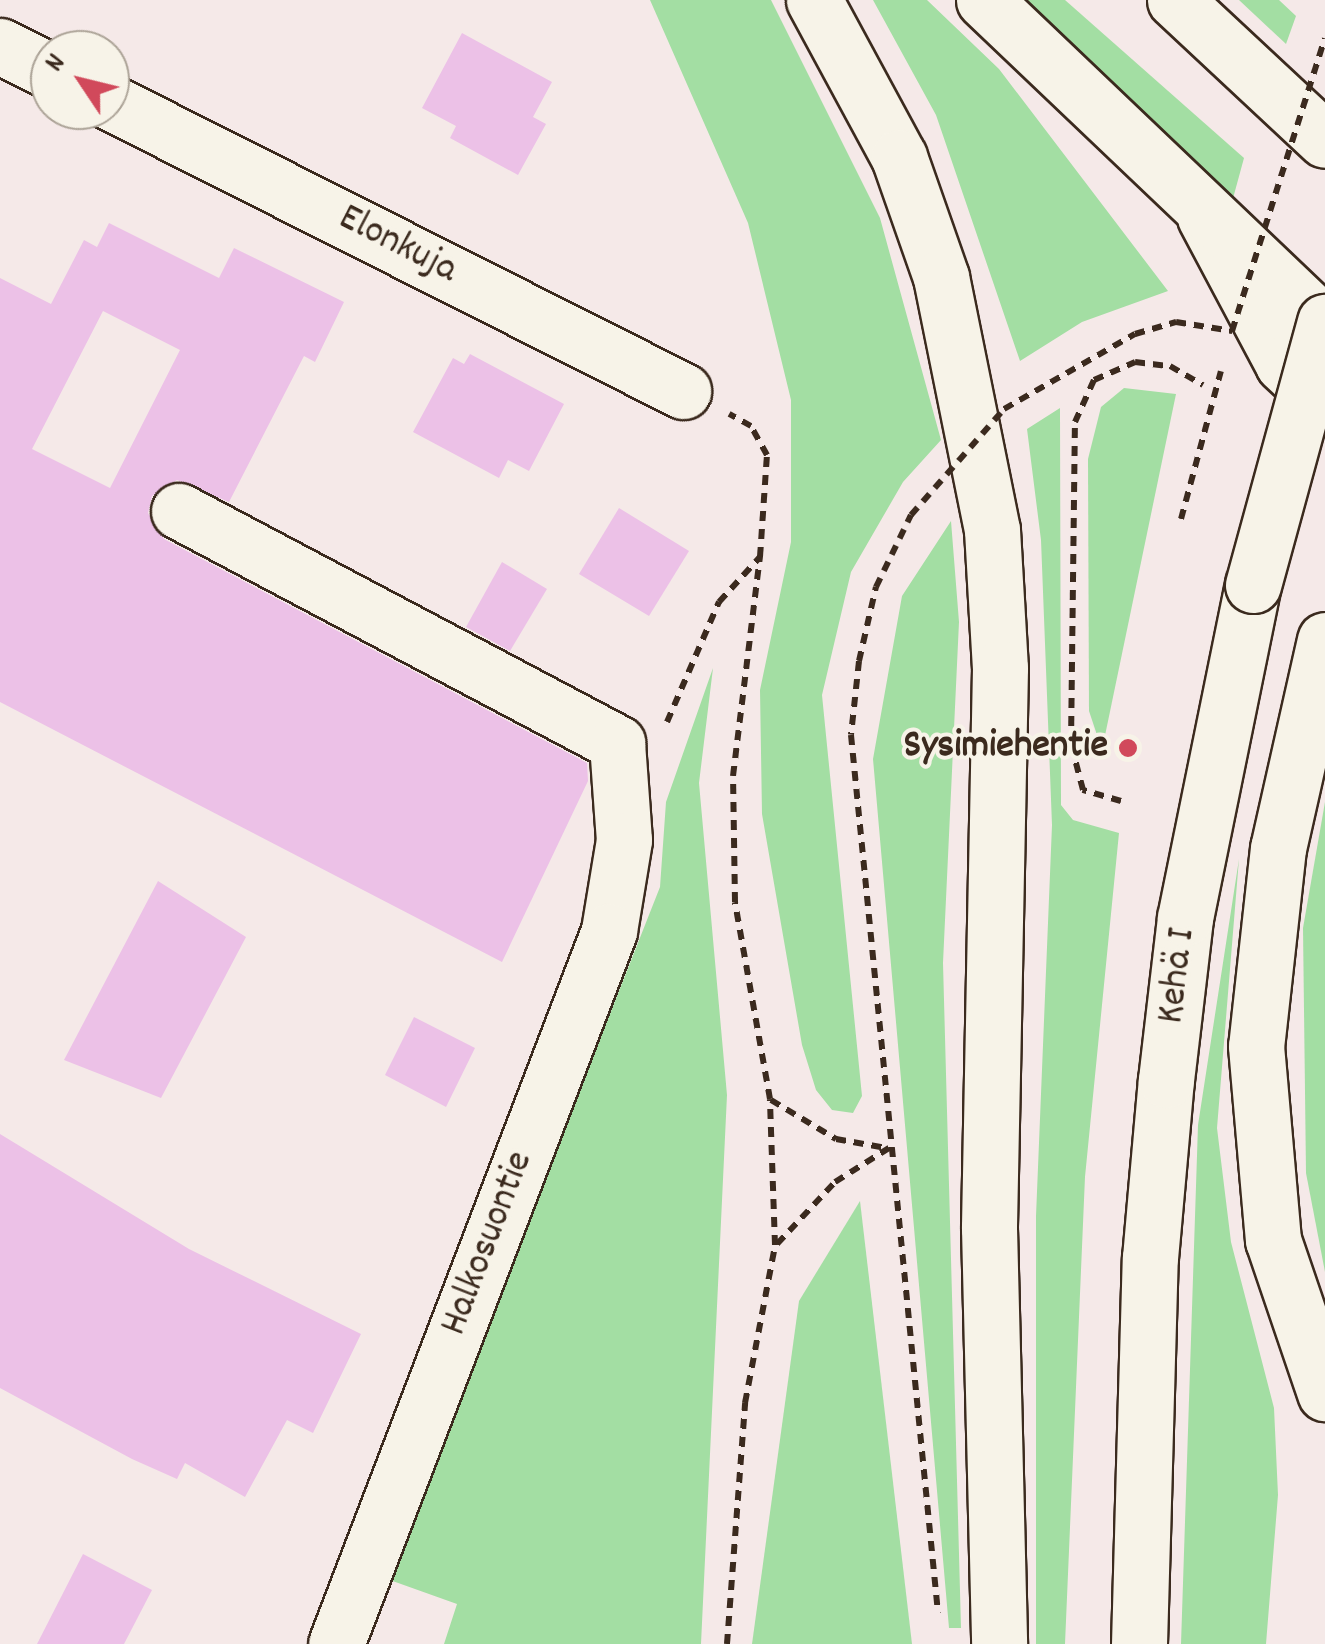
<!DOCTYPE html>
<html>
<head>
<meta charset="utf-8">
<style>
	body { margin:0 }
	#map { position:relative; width:1325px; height:1644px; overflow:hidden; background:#f5e9e8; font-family:Dekko,sans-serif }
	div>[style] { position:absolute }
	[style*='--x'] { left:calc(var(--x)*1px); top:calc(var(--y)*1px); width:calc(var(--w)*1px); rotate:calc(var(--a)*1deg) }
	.green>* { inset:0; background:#a3dea3 }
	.building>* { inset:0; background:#ecc1e7 }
	.path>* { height:6px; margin-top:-3px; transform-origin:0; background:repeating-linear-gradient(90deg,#3b2a1e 0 10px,transparent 0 18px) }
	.roads { filter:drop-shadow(2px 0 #3b2a1e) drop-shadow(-2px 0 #3b2a1e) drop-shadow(0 2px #3b2a1e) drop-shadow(0 -2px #3b2a1e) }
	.minor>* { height:55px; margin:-27.5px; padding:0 27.5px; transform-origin:27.5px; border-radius:27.5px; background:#f7f3e8 }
	.highway>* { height:55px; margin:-27.5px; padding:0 27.5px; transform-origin:27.5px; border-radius:27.5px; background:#f7f3e8 }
	.path-bridge>* { height:6px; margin-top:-3px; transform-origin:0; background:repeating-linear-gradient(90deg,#3b2a1e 0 10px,transparent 0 18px) }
	.bridges { filter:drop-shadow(2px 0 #3b2a1e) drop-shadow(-2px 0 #3b2a1e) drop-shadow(0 2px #3b2a1e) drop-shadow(0 -2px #3b2a1e) }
	.highway-bridge>* { height:55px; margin:-27.5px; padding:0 27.5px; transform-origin:27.5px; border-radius:27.5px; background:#f7f3e8 }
	.dots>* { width:28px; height:28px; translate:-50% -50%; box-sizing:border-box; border:5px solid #f7f3e8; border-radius:50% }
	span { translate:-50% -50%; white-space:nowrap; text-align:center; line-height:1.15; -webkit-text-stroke:8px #f7f3e8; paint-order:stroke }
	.street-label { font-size:40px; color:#3b2a1e }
	.poi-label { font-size:40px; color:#3b2a1e; font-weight:700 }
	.right { translate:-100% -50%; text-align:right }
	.north { position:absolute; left:30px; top:30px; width:100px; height:100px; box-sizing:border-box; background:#f7f3e8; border:2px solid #aca397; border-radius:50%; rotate:305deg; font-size:28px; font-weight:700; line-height:40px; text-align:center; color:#3b2a1e }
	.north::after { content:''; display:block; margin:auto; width:35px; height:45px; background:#d1495b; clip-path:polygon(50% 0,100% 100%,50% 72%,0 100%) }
</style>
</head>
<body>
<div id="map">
	<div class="green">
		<i style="clip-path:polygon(650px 0,771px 0,880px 218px,941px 440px,903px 482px,851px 572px,822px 695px,862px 1096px,853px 1113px,832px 1110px,816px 1090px,802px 1045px,762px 814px,760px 690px,791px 542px,791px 400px,748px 223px)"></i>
		<i style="clip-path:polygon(873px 0,927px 0,999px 69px,1168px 291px,1082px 322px,1020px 361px,936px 115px)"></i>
		<i style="clip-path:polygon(1010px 0,1065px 0,1244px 158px,1229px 213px)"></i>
		<i style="clip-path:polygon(1239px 0,1279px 0,1296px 16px,1286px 44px)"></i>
		<i style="clip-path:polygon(1124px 388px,1176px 394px,1102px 750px,1089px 711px,1088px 459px,1101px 407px)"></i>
		<i style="clip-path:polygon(1060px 408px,1061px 805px,1073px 820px,1119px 833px,1085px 1177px,1065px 1644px,1036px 1644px,1036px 1216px,1052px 825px,1041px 540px,1027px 429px)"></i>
		<i style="clip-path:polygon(951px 521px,959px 622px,943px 963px,961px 1628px,949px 1628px,873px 759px,902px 596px)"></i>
		<i style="clip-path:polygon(713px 668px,699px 783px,727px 1095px,701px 1644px,444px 1644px,457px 1604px,387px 1579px,660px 887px,666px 802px)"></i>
		<i style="clip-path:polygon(1325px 802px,1325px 1272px,1306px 1173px,1303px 928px)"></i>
		<i style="clip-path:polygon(1239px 859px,1217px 1128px,1231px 1242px,1274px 1408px,1278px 1495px,1266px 1644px,1181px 1644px,1198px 1125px)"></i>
		<i style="clip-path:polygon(860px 1201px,912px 1644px,752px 1644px,799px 1301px)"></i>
	</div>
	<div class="building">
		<i style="clip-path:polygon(462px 33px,552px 82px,533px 117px,546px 124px,518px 175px,450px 138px,456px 126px,422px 108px)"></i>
		<i style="clip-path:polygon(evenodd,109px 223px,219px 278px,234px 248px,344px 302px,315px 362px,304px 356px,229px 502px,177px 480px,152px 496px,148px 513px,164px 539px,587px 763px,588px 781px,502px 962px,0 702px,0 278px,51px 304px,84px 240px,97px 247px,109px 223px,103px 311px,180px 350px,110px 488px,32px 449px,103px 311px)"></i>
		<i style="clip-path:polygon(470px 354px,564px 404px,529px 471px,508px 460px,499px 478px,413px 432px,453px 358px,464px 364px)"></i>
		<i style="clip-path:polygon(619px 508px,689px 551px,649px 616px,579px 574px)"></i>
		<i style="clip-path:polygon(502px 562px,547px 589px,510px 651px,466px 627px)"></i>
		<i style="clip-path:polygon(158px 881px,246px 937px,161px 1098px,64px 1060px)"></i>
		<i style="clip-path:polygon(414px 1017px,475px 1048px,446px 1107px,385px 1075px)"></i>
		<i style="clip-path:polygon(0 1134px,189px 1249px,361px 1334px,313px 1433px,287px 1420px,245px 1497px,185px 1463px,177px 1479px,132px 1459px,0 1388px)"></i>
		<i style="clip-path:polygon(83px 1554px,152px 1590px,124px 1644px,37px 1644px)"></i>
	</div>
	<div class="path">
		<i style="--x:1181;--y:519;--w:153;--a:-74.9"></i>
		<i style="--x:859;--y:661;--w:74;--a:96.2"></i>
		<i style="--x:851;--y:735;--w:882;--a:84.34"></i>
		<i style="--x:667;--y:722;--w:131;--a:-66.6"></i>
		<i style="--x:719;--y:602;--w:61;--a:-47.7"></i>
		<i style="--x:760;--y:557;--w:102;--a:-86.1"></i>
		<i style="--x:767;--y:455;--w:33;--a:-119"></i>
		<i style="--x:751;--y:426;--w:25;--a:-151"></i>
		<i style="--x:1121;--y:801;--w:40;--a:-164"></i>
		<i style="--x:1083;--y:790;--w:48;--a:-104.6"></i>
		<i style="--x:1071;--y:744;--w:322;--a:-89.3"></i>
		<i style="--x:1075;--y:422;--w:46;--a:-65.7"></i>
		<i style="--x:1094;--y:380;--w:45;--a:-23.7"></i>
		<i style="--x:1135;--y:362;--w:35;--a:7"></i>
		<i style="--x:1170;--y:366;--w:38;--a:30"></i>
		<i style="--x:771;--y:1100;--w:76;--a:31"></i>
		<i style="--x:836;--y:1139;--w:51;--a:10.2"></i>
		<i style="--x:777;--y:1244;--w:85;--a:-46.9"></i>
		<i style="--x:835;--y:1182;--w:64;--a:-32.2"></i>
		<i style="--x:727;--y:1644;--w:242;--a:-85.7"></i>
		<i style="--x:745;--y:1403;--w:161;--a:-79.2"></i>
		<i style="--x:775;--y:1245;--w:146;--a:-92"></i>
		<i style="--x:770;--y:1099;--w:200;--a:-100.1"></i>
		<i style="--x:735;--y:902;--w:126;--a:-90.9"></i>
		<i style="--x:733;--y:776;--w:221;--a:-83"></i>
	</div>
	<div class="roads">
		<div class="minor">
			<i style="--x:0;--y:46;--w:56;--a:26.6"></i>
			<i style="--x:110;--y:102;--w:642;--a:26.76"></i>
			<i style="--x:1205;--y:217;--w:166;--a:62"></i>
			<i style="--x:1283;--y:364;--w:57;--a:42.9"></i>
			<i style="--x:179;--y:511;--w:496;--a:27.9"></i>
			<i style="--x:617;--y:743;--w:97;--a:85.9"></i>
			<i style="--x:624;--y:840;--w:92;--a:99.4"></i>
			<i style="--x:609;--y:931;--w:763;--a:110.95"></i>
		</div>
		<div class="highway">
			<i style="--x:814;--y:0;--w:179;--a:61.6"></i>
			<i style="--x:899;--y:157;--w:127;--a:70.7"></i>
			<i style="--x:941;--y:277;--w:258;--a:78.6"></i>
			<i style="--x:992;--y:530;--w:138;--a:86.7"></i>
			<i style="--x:1000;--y:668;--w:560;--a:91.13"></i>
			<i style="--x:989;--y:1228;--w:416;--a:88.6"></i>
			<i style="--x:984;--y:0;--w:471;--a:43.6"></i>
			<i style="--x:1175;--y:0;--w:205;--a:43"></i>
			<i style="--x:1325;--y:640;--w:213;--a:102.7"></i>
			<i style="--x:1278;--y:848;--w:199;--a:96.3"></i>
			<i style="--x:1256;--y:1046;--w:195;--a:85"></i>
			<i style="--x:1273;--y:1240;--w:162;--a:71.2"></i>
			<i style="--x:1139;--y:1644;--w:386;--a:-88.4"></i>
			<i style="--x:1150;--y:1258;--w:179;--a:-84.9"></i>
			<i style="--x:1166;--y:1080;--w:163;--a:-83.3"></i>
			<i style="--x:1185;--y:918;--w:340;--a:-78.5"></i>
		</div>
	</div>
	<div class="path-bridge">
		<i style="--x:859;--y:661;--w:76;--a:-77.1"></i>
		<i style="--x:876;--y:587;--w:80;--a:-64.1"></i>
		<i style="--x:911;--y:515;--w:141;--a:-48.7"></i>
		<i style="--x:1004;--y:409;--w:151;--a:-29.8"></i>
		<i style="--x:1135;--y:334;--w:43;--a:-16.3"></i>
		<i style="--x:1176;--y:322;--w:57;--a:9.1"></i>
		<i style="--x:1232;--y:331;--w:307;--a:-72.4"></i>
	</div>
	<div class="bridges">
		<div class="highway-bridge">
			<i style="--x:1253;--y:585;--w:273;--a:-74.7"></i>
		</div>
	</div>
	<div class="dots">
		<i style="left:1128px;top:748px;background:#d1495b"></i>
	</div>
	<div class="street-label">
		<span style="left:397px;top:246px;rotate:27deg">Elonkuja</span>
		<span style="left:1179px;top:976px;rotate:-83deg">Kehä I</span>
		<span style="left:489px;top:1244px;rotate:-69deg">Halkosuontie</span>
	</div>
	<div class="poi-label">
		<span class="right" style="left:1108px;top:748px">Sysimiehentie</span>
	</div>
	<div class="north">N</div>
</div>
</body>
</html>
